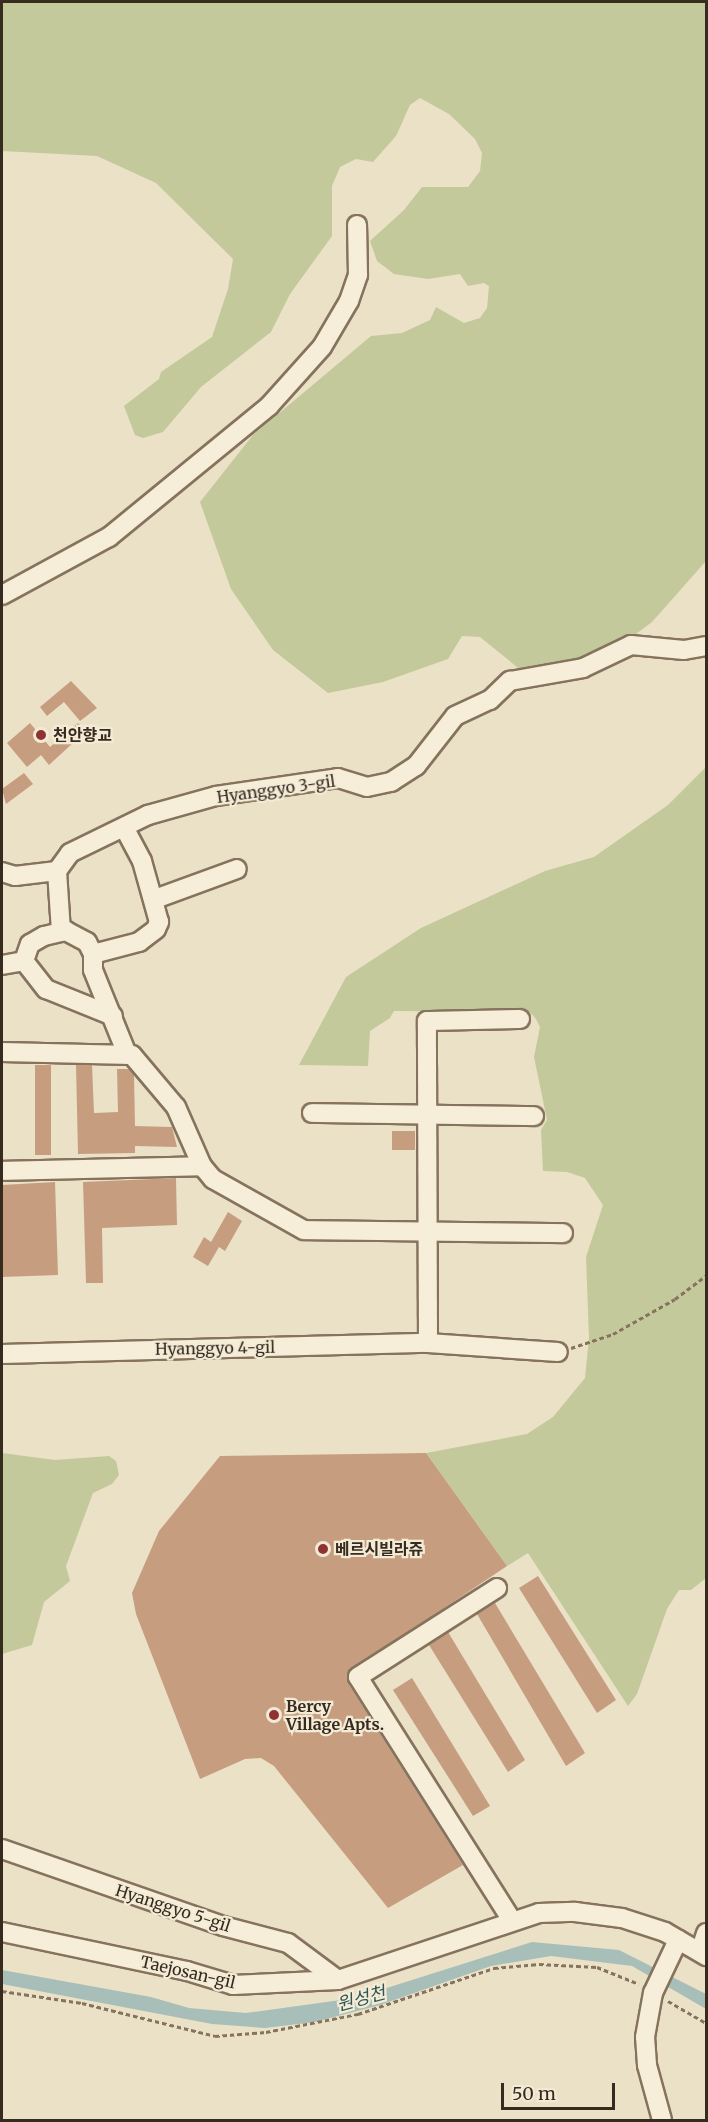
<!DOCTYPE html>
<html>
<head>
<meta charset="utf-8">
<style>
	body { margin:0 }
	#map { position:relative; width:708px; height:2122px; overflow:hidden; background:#ebe1c7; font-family:Merriweather,"Noto Sans KR",serif }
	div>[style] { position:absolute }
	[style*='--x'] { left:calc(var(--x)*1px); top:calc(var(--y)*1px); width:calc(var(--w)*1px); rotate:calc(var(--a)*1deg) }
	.green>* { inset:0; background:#c3c99b }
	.water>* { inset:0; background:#a8bfb9 }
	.building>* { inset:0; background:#c79d7f }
	.path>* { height:3px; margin-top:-1.5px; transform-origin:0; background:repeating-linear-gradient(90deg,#86735d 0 4.5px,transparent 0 7.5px) }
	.roads { filter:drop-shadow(2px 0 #86735d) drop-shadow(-2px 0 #86735d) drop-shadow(0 2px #86735d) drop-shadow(0 -2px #86735d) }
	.minor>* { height:18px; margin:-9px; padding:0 9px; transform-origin:9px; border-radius:9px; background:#f7eeda }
	.dots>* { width:16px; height:16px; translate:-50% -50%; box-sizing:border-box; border:3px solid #f3ebd6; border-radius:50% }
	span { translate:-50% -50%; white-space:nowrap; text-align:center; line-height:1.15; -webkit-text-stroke:4.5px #f3ebd6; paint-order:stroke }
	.poi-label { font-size:16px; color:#372b20; font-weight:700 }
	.left { translate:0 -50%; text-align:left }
	.street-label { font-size:16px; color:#372b20 }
	.water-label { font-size:18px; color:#305653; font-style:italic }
	.frame { position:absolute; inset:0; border:3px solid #372b20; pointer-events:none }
	.scale { position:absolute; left:501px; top:2083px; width:114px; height:27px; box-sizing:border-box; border:3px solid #372b20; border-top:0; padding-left:8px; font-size:18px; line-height:21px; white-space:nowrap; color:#372b20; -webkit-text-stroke:4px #f3ebd6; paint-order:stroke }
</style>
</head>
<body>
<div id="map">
	<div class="green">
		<i style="clip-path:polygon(2px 2px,706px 2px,706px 561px,652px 622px,582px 674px,533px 680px,480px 637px,462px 636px,448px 659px,383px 682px,328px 693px,273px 650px,231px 589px,200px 502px,253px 435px,371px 336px,402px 333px,430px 320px,436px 307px,464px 323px,480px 318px,487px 308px,489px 286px,484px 283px,468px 286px,460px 274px,428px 279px,394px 274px,377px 261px,370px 241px,404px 210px,422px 187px,468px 187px,480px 171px,482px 153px,475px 139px,449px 114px,420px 98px,410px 105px,396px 136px,373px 162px,356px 159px,340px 167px,332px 186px,332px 236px,290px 294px,271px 332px,201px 387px,163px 432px,143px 438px,135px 435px,124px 406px,159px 379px,161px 372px,212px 337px,228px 289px,233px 259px,156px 183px,97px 156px,2px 151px)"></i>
		<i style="clip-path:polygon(706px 767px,706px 1578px,691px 1590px,679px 1590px,667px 1609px,637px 1694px,628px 1706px,528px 1553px,507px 1566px,426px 1453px,527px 1434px,553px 1417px,585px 1378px,589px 1338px,586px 1257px,603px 1205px,585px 1178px,567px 1172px,543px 1171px,541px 1130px,547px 1120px,534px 1057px,540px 1027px,536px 1019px,530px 1012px,394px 1011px,390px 1018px,370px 1031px,368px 1066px,299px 1065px,346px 977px,421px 928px,545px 871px,594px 857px,668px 805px)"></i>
		<i style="clip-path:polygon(2px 1453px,55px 1460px,109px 1456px,116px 1461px,119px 1475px,112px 1484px,93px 1493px,66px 1566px,70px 1581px,44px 1602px,32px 1645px,2px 1654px)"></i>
	</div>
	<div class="water">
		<i style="clip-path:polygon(532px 1942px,619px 1950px,706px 1994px,706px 2009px,632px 1966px,551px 1956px,491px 1966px,380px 2005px,315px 2022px,265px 2028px,212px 2024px,2px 1984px,2px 1970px,151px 1997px,189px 2008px,246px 2013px,355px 1998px)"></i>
	</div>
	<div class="building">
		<i style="clip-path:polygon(71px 681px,97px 708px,80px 721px,64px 702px,47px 716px,40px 707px)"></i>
		<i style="clip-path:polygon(30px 723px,50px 747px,78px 723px,86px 731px,49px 765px,41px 755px,27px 767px,7px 743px)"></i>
		<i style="clip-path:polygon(24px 773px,33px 784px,6px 804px,2px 789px)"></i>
		<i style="clip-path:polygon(35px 1065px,51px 1065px,51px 1155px,35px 1155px)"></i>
		<i style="clip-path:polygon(76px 1065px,92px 1065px,94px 1113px,118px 1112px,117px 1069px,129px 1069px,134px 1075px,135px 1126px,172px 1127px,177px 1147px,135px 1146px,135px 1153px,78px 1154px)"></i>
		<i style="clip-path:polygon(392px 1131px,415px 1131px,415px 1150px,392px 1150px)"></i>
		<i style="clip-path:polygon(176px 1178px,177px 1225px,102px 1228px,103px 1283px,86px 1283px,83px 1182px)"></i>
		<i style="clip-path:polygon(55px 1182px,58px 1275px,2px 1277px,2px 1185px)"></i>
		<i style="clip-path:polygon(228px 1212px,242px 1221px,225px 1251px,219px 1247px,208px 1266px,193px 1257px,204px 1237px,211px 1242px)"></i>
		<i style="clip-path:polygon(426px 1453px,507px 1566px,347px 1673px,348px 1683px,463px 1865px,388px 1908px,274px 1766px,261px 1758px,245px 1759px,200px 1779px,136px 1614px,132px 1593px,159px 1531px,220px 1456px)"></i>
		<i style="clip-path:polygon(538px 1576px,616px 1700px,597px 1713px,519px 1588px)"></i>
		<i style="clip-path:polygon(495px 1603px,585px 1753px,566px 1766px,477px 1614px)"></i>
		<i style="clip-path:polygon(448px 1632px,525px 1760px,508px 1772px,429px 1645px)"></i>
		<i style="clip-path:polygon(412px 1678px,490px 1806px,473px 1816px,393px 1690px)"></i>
	</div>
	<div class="path">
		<i style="--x:571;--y:1348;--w:44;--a:-18.4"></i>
		<i style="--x:613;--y:1334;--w:71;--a:-29.4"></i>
		<i style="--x:675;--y:1299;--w:39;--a:-37"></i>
		<i style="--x:2;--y:1991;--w:81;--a:8.5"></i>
		<i style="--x:82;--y:2003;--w:137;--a:13.9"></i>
		<i style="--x:215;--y:2036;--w:51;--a:-4.5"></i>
		<i style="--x:266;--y:2032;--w:94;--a:-11.1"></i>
		<i style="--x:358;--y:2014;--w:144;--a:-18.7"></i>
		<i style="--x:494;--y:1968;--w:45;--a:-5.1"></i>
		<i style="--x:539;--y:1964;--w:58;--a:3"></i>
		<i style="--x:597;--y:1967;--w:45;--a:22"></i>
		<i style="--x:668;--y:2001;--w:44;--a:30.1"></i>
	</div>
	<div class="roads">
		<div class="minor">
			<i style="--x:2;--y:595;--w:122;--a:-28.5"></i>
			<i style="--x:109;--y:537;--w:207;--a:-39.3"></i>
			<i style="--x:269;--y:406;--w:79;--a:-48.1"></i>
			<i style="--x:322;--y:347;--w:53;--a:-59.6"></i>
			<i style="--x:349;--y:301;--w:28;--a:-71"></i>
			<i style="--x:358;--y:275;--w:50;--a:-91.1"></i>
			<i style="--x:57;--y:871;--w:61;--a:86.2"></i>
			<i style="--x:2;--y:872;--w:14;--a:17"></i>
			<i style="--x:15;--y:876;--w:42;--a:-6.8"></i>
			<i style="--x:57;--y:871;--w:22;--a:-54"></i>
			<i style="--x:70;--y:853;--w:87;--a:-26"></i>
			<i style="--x:148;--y:815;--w:71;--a:-15.6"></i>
			<i style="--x:216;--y:796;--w:123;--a:-8.4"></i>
			<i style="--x:338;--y:778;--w:30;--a:17"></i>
			<i style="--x:367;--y:787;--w:25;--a:-12"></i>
			<i style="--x:391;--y:782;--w:30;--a:-33"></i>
			<i style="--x:416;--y:766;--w:63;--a:-52"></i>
			<i style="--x:455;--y:716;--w:38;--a:-25"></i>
			<i style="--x:490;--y:700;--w:28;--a:-44"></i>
			<i style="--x:510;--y:681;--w:74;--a:-10.1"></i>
			<i style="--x:583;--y:668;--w:53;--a:-25.6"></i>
			<i style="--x:631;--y:645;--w:53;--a:5.4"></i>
			<i style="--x:684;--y:650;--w:22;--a:-10"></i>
			<i style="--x:155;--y:899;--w:87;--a:-20.1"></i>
			<i style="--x:93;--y:954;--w:48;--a:-14.6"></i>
			<i style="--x:139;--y:942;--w:21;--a:-37"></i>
			<i style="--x:156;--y:929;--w:8;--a:-67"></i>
			<i style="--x:159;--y:922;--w:63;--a:-105.6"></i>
			<i style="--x:142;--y:861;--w:36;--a:-118"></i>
			<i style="--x:24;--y:961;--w:18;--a:-71"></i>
			<i style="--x:30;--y:944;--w:16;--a:-30"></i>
			<i style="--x:44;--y:936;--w:23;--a:-13"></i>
			<i style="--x:66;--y:931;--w:24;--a:28"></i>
			<i style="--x:87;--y:942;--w:13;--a:63"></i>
			<i style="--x:93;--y:954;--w:16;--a:90"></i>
			<i style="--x:93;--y:970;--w:91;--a:68"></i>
			<i style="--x:2;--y:965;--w:22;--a:-10"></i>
			<i style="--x:24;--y:961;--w:36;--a:52"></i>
			<i style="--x:46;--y:989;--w:72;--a:21.9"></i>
			<i style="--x:2;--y:1052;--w:130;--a:1.3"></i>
			<i style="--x:132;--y:1055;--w:68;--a:49.8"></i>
			<i style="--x:176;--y:1107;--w:64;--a:66.2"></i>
			<i style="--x:202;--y:1166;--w:17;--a:50"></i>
			<i style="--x:213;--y:1179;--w:104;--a:29.3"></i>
			<i style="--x:304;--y:1230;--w:259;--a:0.7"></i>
			<i style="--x:312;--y:1113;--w:222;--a:0.8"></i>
			<i style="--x:2;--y:1171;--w:200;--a:-1.4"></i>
			<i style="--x:428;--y:1343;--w:322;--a:-90.2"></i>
			<i style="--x:427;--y:1021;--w:93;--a:-1.2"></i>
			<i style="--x:2;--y:1354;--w:426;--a:-1.5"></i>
			<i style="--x:428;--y:1343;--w:130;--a:4"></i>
			<i style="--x:497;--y:1588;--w:165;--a:147.4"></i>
			<i style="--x:358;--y:1677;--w:289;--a:57.7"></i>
			<i style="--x:2;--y:1849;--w:234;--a:19.2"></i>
			<i style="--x:223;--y:1926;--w:67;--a:14.7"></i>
			<i style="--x:288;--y:1943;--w:62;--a:36.5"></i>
			<i style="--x:2;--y:1932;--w:189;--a:11.9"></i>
			<i style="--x:187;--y:1971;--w:48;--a:16.9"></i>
			<i style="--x:233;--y:1985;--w:105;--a:-2.7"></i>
			<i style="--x:338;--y:1980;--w:212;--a:-18.4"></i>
			<i style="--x:539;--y:1913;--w:36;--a:-2"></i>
			<i style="--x:575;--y:1912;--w:47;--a:7.3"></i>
			<i style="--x:622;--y:1918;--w:45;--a:18"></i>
			<i style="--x:665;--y:1932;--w:48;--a:30.3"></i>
			<i style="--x:700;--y:1952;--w:20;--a:-72"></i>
			<i style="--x:662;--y:2120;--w:57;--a:-105.3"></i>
			<i style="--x:647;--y:2065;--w:28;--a:-94"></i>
			<i style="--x:645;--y:2037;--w:45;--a:-79.7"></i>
			<i style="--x:653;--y:1993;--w:59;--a:-64.7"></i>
		</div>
	</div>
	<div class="dots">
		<i style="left:41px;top:735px;background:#913232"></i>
		<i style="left:323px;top:1549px;background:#913232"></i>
		<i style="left:274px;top:1715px;background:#913232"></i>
	</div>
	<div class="poi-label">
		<span class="left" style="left:53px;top:735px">천안향교</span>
		<span class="left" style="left:335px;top:1549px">베르시빌라쥬</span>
		<span class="left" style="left:286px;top:1715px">Bercy<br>Village Apts.</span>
	</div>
	<div class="street-label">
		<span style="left:276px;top:789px;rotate:-8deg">Hyanggyo 3-gil</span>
		<span style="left:215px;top:1348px;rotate:-1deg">Hyanggyo 4-gil</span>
		<span style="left:173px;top:1908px;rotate:18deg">Hyanggyo 5-gil</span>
		<span style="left:188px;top:1972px;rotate:13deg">Taejosan-gil</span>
	</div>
	<div class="water-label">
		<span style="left:361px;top:1999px;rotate:-15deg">원성천</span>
	</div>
	<div class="frame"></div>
	<div class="scale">50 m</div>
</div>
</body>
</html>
